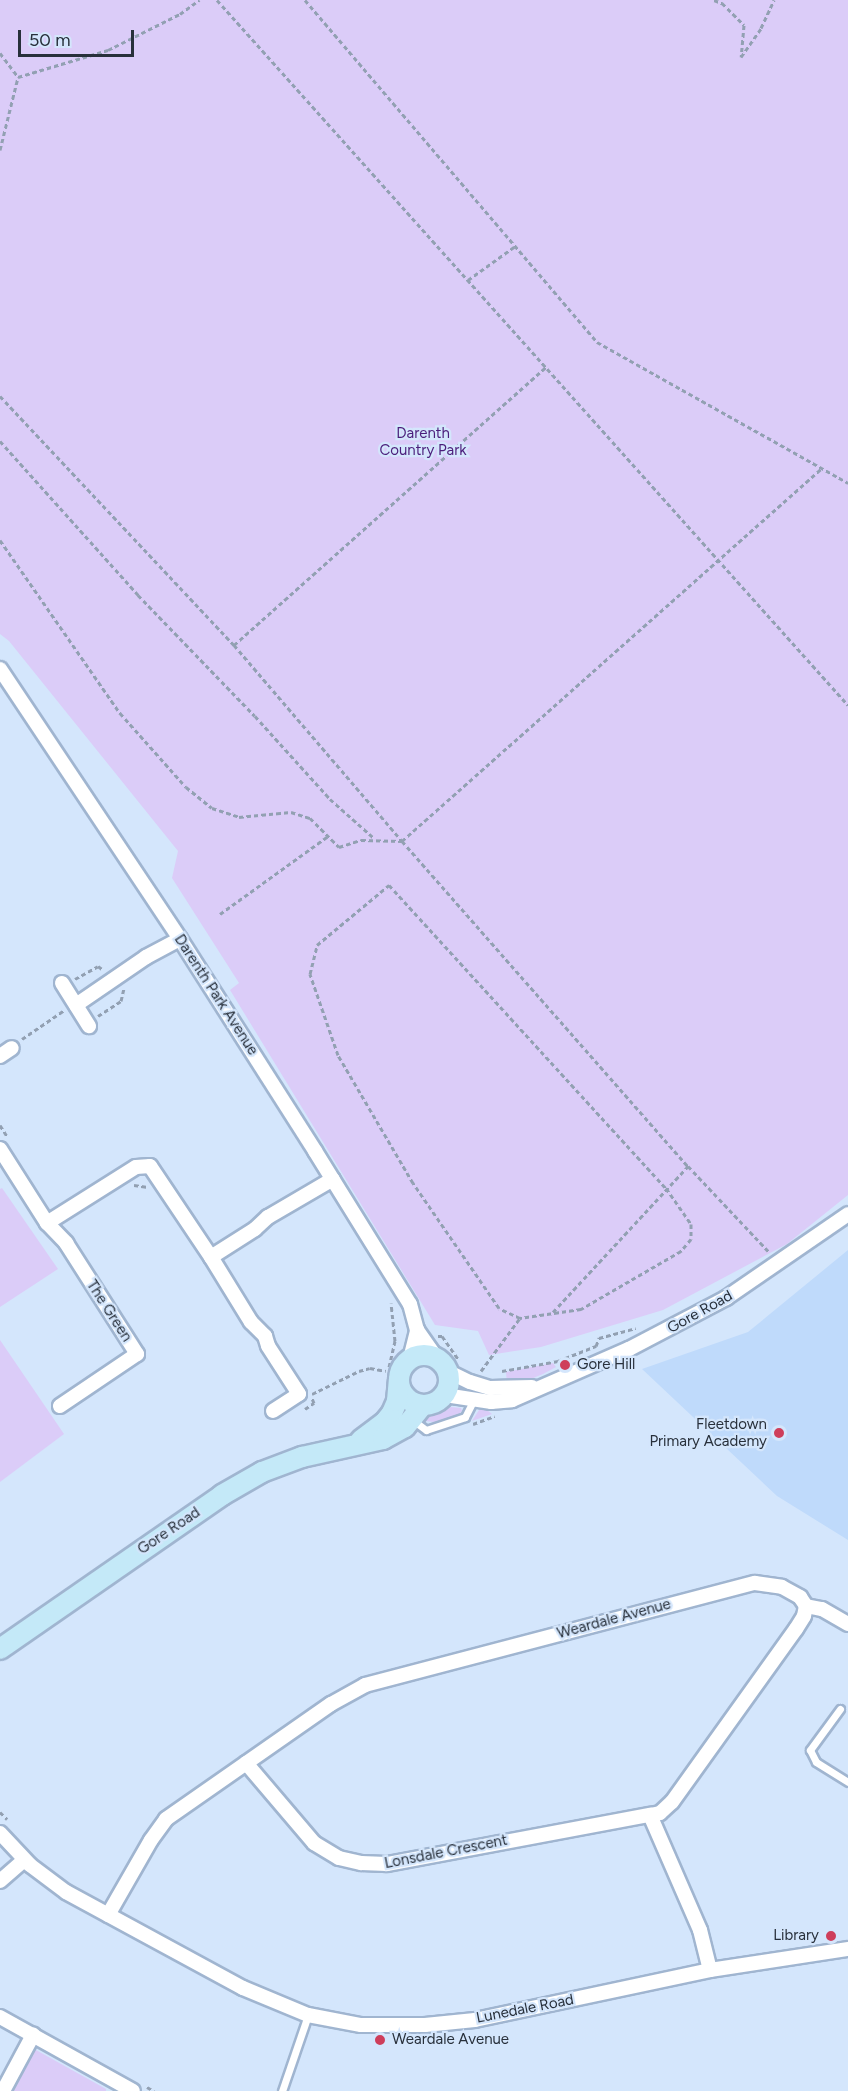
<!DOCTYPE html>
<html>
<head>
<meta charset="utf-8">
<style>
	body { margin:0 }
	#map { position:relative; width:848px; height:2091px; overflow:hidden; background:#d4e6fc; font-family:Figtree,sans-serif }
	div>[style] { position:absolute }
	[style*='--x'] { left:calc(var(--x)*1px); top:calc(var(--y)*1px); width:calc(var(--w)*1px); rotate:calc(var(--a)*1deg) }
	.built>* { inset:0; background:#bfdafb }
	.green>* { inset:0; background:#dbccf8 }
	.path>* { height:3px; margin-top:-1.5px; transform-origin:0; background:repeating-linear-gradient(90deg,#92a0b2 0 4.5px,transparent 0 7.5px) }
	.roads { filter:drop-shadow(2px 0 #a0b5d0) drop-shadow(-2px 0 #a0b5d0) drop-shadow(0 2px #a0b5d0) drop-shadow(0 -2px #a0b5d0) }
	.lane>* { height:7px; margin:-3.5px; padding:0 3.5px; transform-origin:3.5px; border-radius:3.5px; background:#fff }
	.street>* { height:14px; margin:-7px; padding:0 7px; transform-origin:7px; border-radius:7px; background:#fff }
	.secondary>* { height:20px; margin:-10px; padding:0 10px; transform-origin:10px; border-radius:10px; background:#c4e9f8 }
	.secondary>.ring { margin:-10px; padding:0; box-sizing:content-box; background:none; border:20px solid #c4e9f8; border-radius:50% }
	.dots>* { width:16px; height:16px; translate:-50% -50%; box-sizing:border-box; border:3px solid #d4e6fc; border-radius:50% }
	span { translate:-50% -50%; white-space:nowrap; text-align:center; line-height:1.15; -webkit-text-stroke:4.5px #d4e6fc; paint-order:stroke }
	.park-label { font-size:15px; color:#4b1e7b }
	.street-label { font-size:15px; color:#28303b }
	.poi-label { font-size:15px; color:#28303b }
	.left { translate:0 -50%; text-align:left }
	.right { translate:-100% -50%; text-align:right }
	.scale { position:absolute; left:18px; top:30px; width:116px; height:27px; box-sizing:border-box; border:3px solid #28303b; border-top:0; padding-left:8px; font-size:18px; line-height:21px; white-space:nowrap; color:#28303b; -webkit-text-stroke:4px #d4e6fc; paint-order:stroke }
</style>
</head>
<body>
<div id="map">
	<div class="built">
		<i style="clip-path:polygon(848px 1250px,848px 1540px,777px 1496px,642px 1369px,748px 1332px)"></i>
	</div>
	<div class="green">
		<i style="clip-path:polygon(0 0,848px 0,848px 1195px,787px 1244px,663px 1310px,541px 1347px,489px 1355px,478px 1331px,435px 1325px,230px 990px,239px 983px,172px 878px,178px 851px,9px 641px,0 634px)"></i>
		<i style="clip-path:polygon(2px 1188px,58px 1269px,0 1307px,0 1189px)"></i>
		<i style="clip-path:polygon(0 1340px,64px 1434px,0 1482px)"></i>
		<i style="clip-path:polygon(553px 1363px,556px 1367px,543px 1374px,526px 1381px,507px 1384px,506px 1372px)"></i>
		<i style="clip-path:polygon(451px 1407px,461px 1408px,462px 1411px,458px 1415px,435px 1422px,424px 1421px,433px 1413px)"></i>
		<i style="clip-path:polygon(479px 1410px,487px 1410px,492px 1414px,472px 1421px)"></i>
		<i style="clip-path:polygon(36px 2050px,106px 2089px,106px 2091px,10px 2091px,29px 2056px)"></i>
	</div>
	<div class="path">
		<i style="--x:217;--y:0;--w:946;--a:48.17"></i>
		<i style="--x:305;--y:0;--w:450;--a:49.5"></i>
		<i style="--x:597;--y:342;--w:288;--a:29.3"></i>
		<i style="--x:714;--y:0;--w:9;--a:21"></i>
		<i style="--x:722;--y:3;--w:31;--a:45"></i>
		<i style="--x:744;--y:25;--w:32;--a:95"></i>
		<i style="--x:741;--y:57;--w:35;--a:-55"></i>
		<i style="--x:761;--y:28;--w:31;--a:-65"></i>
		<i style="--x:0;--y:53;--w:30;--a:53"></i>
		<i style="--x:18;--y:77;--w:94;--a:-16.7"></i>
		<i style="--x:108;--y:50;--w:80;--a:-26.6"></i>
		<i style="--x:180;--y:14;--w:24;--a:-36"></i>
		<i style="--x:0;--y:150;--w:75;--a:-76.1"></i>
		<i style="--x:468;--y:280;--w:57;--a:-35.7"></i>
		<i style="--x:0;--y:396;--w:342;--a:46.8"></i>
		<i style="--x:234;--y:645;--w:258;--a:49.4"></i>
		<i style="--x:402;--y:841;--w:433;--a:48.7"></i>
		<i style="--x:688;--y:1166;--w:117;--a:46.7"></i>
		<i style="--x:0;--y:441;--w:207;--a:48.1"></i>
		<i style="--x:138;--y:595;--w:168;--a:46"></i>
		<i style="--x:255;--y:716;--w:112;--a:47.9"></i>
		<i style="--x:330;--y:799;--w:60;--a:41.6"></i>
		<i style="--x:0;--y:540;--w:211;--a:55.3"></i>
		<i style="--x:120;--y:713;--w:99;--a:48.3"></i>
		<i style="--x:186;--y:787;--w:33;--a:39"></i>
		<i style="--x:212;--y:808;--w:28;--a:18"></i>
		<i style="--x:239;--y:817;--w:52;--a:-5.5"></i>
		<i style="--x:291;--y:812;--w:20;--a:18"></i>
		<i style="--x:310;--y:818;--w:41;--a:45"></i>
		<i style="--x:339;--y:847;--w:23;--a:-18"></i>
		<i style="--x:361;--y:840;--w:41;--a:1.4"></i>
		<i style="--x:402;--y:841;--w:560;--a:-41.6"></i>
		<i style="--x:234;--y:645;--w:418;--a:-41.7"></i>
		<i style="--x:389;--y:885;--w:411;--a:47.6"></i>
		<i style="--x:666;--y:1188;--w:44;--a:55.2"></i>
		<i style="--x:691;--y:1224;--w:15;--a:90"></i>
		<i style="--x:691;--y:1239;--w:16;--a:130"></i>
		<i style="--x:681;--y:1251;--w:116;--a:149.9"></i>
		<i style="--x:581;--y:1309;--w:62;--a:171.6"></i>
		<i style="--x:520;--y:1318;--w:23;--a:-155"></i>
		<i style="--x:499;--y:1308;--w:152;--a:-124.5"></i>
		<i style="--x:413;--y:1183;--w:148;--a:-120.4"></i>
		<i style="--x:338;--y:1055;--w:86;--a:-109.1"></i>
		<i style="--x:310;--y:974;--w:30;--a:-76"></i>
		<i style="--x:317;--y:945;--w:94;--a:-39.8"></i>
		<i style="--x:220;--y:914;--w:133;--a:-35.8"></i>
		<i style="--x:75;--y:979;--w:26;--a:-29"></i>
		<i style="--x:98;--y:966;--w:5;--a:37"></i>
		<i style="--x:98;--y:1016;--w:27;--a:-33"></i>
		<i style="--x:121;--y:1001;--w:13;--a:-77"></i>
		<i style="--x:22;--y:1039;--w:50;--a:-34.3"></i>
		<i style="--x:0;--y:1125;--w:13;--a:58"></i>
		<i style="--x:134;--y:1185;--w:14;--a:8"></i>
		<i style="--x:553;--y:1312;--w:199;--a:-47.2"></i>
		<i style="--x:438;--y:1336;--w:4;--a:0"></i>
		<i style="--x:442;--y:1336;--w:28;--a:55"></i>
		<i style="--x:389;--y:1367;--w:27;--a:-77"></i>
		<i style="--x:395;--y:1341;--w:38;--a:-96"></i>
		<i style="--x:481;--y:1371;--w:66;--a:-53.7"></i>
		<i style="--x:502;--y:1371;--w:57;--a:-10.1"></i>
		<i style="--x:558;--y:1361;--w:41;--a:-21.5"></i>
		<i style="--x:596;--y:1346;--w:9;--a:-69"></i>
		<i style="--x:599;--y:1338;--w:38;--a:-15"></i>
		<i style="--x:312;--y:1394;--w:52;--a:-26.1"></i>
		<i style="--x:359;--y:1371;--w:11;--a:-15"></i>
		<i style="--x:370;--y:1368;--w:16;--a:11"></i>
		<i style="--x:305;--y:1409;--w:11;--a:-34"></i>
		<i style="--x:314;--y:1403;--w:5;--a:-112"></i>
		<i style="--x:473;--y:1424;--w:23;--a:-20"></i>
		<i style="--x:0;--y:1812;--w:10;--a:45"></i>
		<i style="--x:147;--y:2087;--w:8;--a:30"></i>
	</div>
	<div class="roads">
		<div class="lane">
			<i style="--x:414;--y:1421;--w:15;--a:37"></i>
			<i style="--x:426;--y:1430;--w:41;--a:-18.4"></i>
			<i style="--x:465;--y:1417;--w:18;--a:-63"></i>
			<i style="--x:840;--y:1709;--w:51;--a:126.2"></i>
			<i style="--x:810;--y:1750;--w:13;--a:63"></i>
			<i style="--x:816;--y:1762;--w:38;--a:32"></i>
			<i style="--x:282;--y:2091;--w:80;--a:-71.1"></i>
		</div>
		<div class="street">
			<i style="--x:0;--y:669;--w:324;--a:56.3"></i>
			<i style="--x:180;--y:939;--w:251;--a:57.5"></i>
			<i style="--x:315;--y:1151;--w:180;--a:58.2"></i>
			<i style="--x:410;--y:1304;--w:27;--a:75"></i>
			<i style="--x:417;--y:1330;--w:33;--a:55"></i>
			<i style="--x:62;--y:983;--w:51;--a:57.9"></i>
			<i style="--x:76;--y:1005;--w:85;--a:-34.4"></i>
			<i style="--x:146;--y:957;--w:38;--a:-28"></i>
			<i style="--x:0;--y:1056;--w:14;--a:-34"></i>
			<i style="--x:0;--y:1149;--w:88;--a:57.6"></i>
			<i style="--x:47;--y:1223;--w:105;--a:-32.2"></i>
			<i style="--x:136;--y:1167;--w:14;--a:-4"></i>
			<i style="--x:150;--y:1166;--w:110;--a:56.2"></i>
			<i style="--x:211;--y:1257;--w:52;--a:-32.5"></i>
			<i style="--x:255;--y:1229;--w:18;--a:-43"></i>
			<i style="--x:268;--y:1217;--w:75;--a:-30.3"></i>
			<i style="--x:47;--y:1223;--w:28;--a:46"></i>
			<i style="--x:66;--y:1243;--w:132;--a:57.4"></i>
			<i style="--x:137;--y:1354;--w:93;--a:146"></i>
			<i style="--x:211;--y:1257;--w:76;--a:58.4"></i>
			<i style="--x:251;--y:1322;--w:20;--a:45"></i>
			<i style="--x:265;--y:1336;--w:10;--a:73"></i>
			<i style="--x:268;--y:1346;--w:57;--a:57.1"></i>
			<i style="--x:299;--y:1394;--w:31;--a:147"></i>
			<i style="--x:410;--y:1359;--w:30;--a:-76"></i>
			<i style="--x:447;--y:1371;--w:25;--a:26"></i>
			<i style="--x:470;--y:1382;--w:21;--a:17"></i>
			<i style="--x:490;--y:1388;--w:42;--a:-1.4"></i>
			<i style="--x:445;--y:1395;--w:47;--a:8.7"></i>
			<i style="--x:491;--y:1402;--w:21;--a:-5"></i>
			<i style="--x:512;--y:1400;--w:128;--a:-23.6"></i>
			<i style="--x:629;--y:1349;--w:110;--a:-27.7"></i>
			<i style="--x:726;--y:1298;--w:148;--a:-34.5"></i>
			<i style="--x:246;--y:1763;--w:105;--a:49.6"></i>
			<i style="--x:314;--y:1843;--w:29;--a:31"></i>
			<i style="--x:339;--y:1858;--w:23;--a:13"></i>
			<i style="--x:361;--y:1863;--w:26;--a:2"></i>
			<i style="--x:387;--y:1864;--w:268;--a:-10.6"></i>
			<i style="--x:0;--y:1833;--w:44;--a:46.8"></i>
			<i style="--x:30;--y:1865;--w:45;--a:36.9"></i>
			<i style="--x:66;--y:1892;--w:201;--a:28.5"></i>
			<i style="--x:243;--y:1988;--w:70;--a:22.6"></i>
			<i style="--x:308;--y:2015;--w:54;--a:10.7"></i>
			<i style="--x:361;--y:2025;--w:64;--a:0"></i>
			<i style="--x:425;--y:2025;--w:50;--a:-5.7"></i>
			<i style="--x:475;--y:2020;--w:240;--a:-12"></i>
			<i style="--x:710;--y:1970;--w:140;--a:-8.7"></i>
			<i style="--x:0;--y:1881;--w:32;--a:-41"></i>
			<i style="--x:108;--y:1915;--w:86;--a:-60.2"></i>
			<i style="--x:151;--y:1840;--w:26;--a:-54"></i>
			<i style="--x:166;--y:1819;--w:201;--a:-34.9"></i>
			<i style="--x:331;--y:1704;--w:39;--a:-29"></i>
			<i style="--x:365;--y:1685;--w:403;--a:-14.7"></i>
			<i style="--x:755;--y:1583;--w:27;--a:8"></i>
			<i style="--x:782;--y:1587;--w:21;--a:29"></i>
			<i style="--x:800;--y:1597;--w:11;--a:56"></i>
			<i style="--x:806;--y:1606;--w:16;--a:11"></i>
			<i style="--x:822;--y:1609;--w:30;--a:30"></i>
			<i style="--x:710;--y:1970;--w:41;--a:-104"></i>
			<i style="--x:700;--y:1930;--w:125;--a:-113.5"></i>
			<i style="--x:650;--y:1815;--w:10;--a:-11"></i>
			<i style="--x:660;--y:1813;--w:16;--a:-43"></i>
			<i style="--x:672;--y:1802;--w:213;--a:-54.4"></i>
			<i style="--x:796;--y:1629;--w:15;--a:-58"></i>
			<i style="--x:804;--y:1616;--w:10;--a:-79"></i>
			<i style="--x:0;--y:2017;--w:152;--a:29.1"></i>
			<i style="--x:3;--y:2091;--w:64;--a:-61.8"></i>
		</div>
		<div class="secondary">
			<i class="ring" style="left:399px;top:1355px;width:30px;height:30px"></i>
			<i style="--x:361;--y:1440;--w:30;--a:-37"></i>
			<i style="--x:385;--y:1422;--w:11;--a:-52"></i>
			<i style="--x:392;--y:1413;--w:13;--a:-67"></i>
			<i style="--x:397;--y:1401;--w:21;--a:-85"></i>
			<i style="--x:0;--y:1649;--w:270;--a:-34.7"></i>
			<i style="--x:222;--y:1495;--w:46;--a:-29.9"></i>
			<i style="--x:262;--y:1472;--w:43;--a:-20.6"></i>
			<i style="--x:302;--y:1457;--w:83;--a:-12.5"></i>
			<i style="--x:383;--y:1439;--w:25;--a:-29"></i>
			<i style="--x:405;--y:1427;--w:28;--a:-51"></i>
		</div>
	</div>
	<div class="dots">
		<i style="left:565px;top:1365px;background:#ce3e5b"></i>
		<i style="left:779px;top:1433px;background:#ce3e5b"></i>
		<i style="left:831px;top:1936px;background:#ce3e5b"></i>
		<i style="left:380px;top:2040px;background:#ce3e5b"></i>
	</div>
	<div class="park-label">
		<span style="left:423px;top:442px">Darenth<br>Country Park</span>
	</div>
	<div class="street-label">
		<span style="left:216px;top:995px;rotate:57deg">Darenth Park Avenue</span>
		<span style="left:109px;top:1311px;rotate:57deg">The Green</span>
		<span style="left:700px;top:1312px;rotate:-29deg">Gore Road</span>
		<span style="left:169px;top:1531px;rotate:-34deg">Gore Road</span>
		<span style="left:614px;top:1619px;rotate:-15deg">Weardale Avenue</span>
		<span style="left:446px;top:1852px;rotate:-11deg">Lonsdale Crescent</span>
		<span style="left:525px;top:2009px;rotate:-11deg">Lunedale Road</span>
	</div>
	<div class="poi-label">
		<span class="left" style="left:577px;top:1365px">Gore Hill</span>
		<span class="right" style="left:767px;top:1433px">Fleetdown<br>Primary Academy</span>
		<span class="right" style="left:819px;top:1936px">Library</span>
		<span class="left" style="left:392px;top:2040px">Weardale Avenue</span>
	</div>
	<div class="scale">50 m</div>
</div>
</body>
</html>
